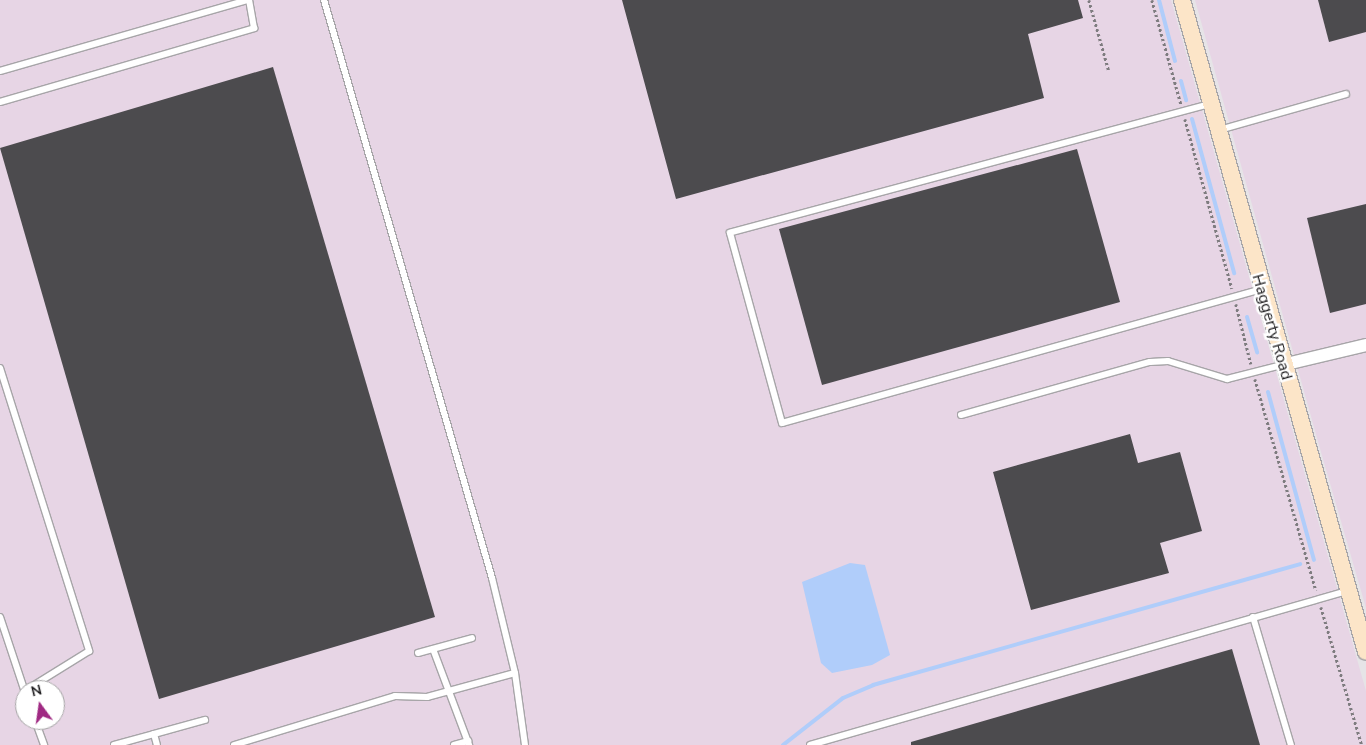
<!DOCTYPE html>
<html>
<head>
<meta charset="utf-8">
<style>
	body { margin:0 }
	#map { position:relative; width:1366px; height:745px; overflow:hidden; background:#e6e4e7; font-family:"Nunito Sans",sans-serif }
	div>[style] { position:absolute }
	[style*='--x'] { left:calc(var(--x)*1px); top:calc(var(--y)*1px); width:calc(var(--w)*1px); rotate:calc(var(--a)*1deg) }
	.industrial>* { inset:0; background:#e7d5e5 }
	.water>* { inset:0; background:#b0cdfa }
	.stream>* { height:4px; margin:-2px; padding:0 2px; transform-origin:2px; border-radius:2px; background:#b0cdfa }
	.building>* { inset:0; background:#4c4b4e }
	.path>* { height:2.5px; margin-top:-1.25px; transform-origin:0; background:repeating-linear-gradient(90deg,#7e7c7f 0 2.5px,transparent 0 5px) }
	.roads { filter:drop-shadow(1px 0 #a7a5a8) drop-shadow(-1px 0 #a7a5a8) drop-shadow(0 1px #a7a5a8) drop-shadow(0 -1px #a7a5a8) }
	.lane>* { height:6px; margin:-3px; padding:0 3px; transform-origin:3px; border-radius:3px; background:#fff }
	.street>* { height:12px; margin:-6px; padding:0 6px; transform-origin:6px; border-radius:6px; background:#fff }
	.secondary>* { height:16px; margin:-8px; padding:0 8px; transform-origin:8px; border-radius:8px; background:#fce5c8 }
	span { translate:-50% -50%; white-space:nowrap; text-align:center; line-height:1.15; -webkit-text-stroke:5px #fff; paint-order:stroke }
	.street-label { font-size:16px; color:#1d1c1e }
	.north { position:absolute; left:15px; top:680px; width:50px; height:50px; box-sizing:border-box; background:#fff; border:1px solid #a5a4a5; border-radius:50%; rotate:346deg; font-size:14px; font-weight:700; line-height:20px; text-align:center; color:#1d1c1e }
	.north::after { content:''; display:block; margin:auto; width:18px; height:22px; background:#a02a83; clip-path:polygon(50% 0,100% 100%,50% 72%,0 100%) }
</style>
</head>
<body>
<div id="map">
	<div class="industrial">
		<i style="clip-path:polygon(evenodd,0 0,1171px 0,1366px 691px,1366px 745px,0 745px,0 0,25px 690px,55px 690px,55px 720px,25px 720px,25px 690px)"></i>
		<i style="clip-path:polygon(1195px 0,1366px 0,1366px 608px,1319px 445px)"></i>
	</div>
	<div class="water">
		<i style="clip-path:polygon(850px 563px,865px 565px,890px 655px,872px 665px,832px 673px,821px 663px,802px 582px)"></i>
	</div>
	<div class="stream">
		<i style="--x:1159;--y:0;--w:63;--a:75.3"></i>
		<i style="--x:1181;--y:81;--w:20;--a:75"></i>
		<i style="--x:1192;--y:119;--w:160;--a:74.7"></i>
		<i style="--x:1247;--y:317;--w:37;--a:74"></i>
		<i style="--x:1268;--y:392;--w:174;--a:74.7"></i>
		<i style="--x:783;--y:745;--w:76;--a:-38.1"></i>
		<i style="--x:843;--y:698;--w:33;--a:-23"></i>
		<i style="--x:873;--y:685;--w:444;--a:-15.8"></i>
	</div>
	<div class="building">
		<i style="clip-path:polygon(622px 0,1078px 0,1083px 18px,1028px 34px,1044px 98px,676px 199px)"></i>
		<i style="clip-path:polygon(1318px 0,1366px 0,1366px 32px,1329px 42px)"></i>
		<i style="clip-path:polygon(273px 67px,435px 617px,159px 699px,0 148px)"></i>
		<i style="clip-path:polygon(1077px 149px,1120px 302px,822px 385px,779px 229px)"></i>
		<i style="clip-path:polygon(1366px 204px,1366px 304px,1330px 313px,1307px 218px)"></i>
		<i style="clip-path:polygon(1130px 434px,1138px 463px,1180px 452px,1202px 531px,1160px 543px,1169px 573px,1031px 610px,993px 472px)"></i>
		<i style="clip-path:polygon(1232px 649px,1260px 745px,911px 745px,911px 742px)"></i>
	</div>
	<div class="path">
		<i style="--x:1089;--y:0;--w:74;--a:74.3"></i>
		<i style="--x:1152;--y:0;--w:108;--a:74.4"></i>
		<i style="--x:1185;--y:119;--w:176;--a:74.5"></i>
		<i style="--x:1236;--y:304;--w:62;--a:76"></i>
		<i style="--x:1255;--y:379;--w:220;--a:73.9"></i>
		<i style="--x:1321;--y:607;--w:144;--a:73.5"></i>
	</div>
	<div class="roads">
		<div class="lane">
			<i style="--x:324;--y:0;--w:602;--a:73.79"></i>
			<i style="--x:492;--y:578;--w:98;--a:76.4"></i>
			<i style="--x:515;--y:673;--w:73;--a:82.1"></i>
			<i style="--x:0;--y:71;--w:258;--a:-16"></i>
			<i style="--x:0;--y:102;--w:265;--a:-16.2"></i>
			<i style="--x:254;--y:28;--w:28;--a:-100"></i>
			<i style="--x:1210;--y:104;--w:497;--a:165"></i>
			<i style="--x:730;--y:233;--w:197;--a:74.7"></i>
			<i style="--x:782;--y:423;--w:497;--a:-15.6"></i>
			<i style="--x:1219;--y:130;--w:132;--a:-15.8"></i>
			<i style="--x:0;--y:368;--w:297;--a:72.5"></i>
			<i style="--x:89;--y:651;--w:74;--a:148.2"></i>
			<i style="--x:961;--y:415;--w:196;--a:-15.7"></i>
			<i style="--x:1150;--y:362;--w:18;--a:-3"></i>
			<i style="--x:1168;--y:361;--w:62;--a:17"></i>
			<i style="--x:1227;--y:379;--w:57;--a:-14.3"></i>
			<i style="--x:0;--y:617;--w:79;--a:71.6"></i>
			<i style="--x:1253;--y:617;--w:134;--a:73.5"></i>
			<i style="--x:433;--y:649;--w:103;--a:69.4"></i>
			<i style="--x:418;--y:653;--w:56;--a:-15.5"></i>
			<i style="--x:35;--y:720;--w:27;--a:70"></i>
			<i style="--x:154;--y:734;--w:53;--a:-15.4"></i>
			<i style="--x:114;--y:745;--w:41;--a:-15.4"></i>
			<i style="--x:154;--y:734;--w:11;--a:75"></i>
			<i style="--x:234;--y:745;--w:168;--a:-16.9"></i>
			<i style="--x:395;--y:696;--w:32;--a:2"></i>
			<i style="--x:427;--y:697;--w:91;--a:-15.3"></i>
			<i style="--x:454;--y:745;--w:15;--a:-16"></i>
			<i style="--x:810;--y:745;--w:559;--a:-16"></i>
		</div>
		<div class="street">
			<i style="--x:1282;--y:365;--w:86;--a:-13.4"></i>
		</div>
		<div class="secondary">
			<i style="--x:1182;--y:0;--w:677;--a:74.24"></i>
		</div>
	</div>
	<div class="street-label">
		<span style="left:1272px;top:327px;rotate:74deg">Haggerty Road</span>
	</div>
	<div class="north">N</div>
</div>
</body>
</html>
